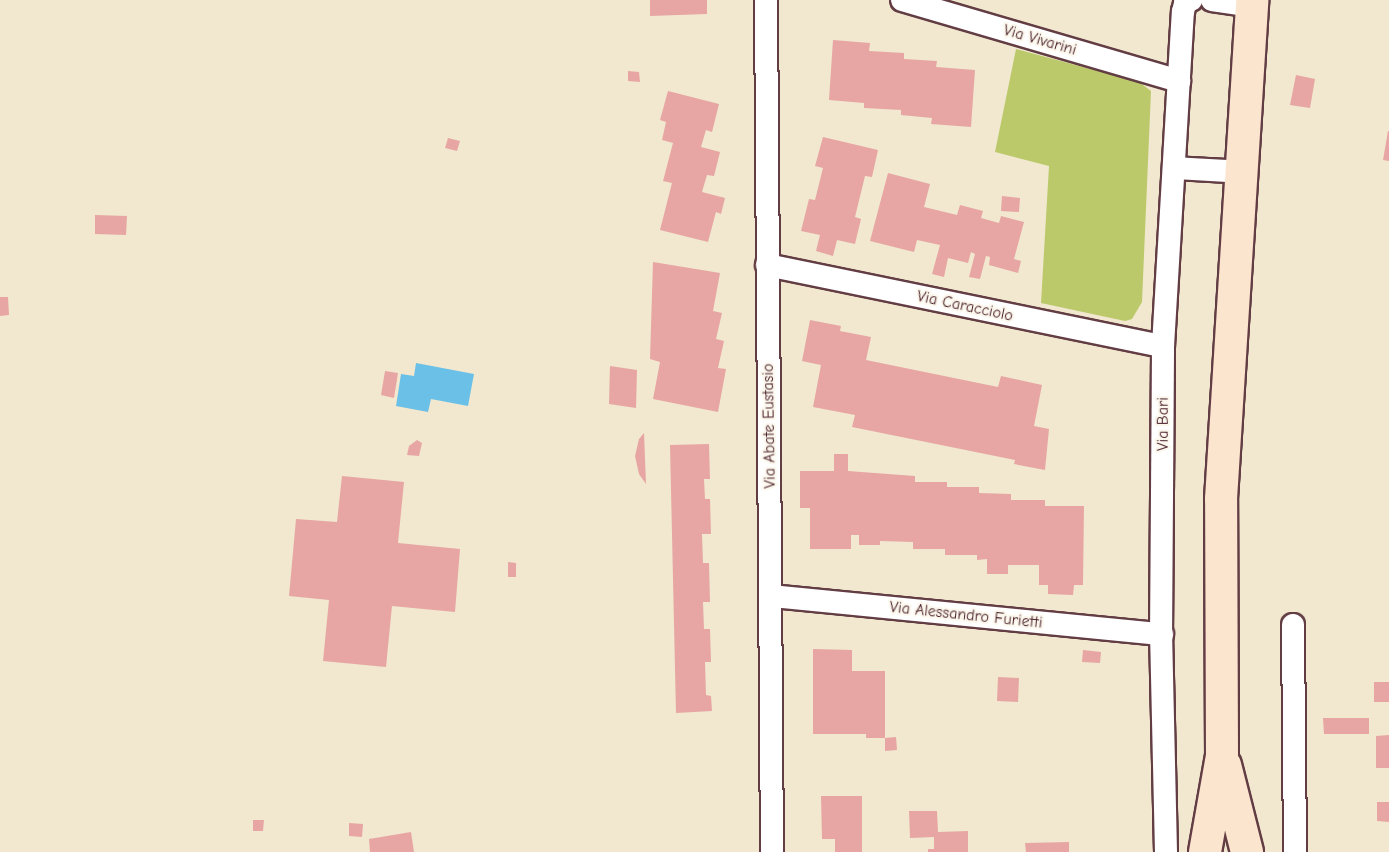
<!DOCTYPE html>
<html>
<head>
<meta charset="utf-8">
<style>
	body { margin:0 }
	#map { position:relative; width:1389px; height:852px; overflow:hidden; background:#f1e8cf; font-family:"Comic Neue",sans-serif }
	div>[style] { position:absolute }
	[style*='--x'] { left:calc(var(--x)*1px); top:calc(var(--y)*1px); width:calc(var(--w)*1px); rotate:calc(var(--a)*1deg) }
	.green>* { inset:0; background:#bbc96b }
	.water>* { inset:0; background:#6bc0e7 }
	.building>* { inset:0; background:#e7a6a3 }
	.roads { filter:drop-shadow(2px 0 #633d44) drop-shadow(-2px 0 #633d44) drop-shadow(0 2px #633d44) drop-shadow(0 -2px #633d44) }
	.street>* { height:22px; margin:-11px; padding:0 11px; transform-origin:11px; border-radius:11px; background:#fff }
	.secondary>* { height:32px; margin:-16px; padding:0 16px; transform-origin:16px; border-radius:16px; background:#fbe5cf }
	span { translate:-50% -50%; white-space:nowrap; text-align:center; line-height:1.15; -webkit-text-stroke:4.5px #fbf7ec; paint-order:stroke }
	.street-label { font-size:16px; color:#4a1f2b }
</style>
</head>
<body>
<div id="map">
	<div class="green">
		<i style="clip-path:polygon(1016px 49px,1139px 82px,1151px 91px,1142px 302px,1132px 319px,1125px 321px,1041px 303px,1049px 166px,995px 152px)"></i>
	</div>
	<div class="water">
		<i style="clip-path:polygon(416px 363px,474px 374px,468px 406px,431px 399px,428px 412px,396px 406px,401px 374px,414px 376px)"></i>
	</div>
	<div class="building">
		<i style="clip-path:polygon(650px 0,707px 0,707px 14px,650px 16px)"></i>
		<i style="clip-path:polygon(833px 40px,870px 43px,869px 51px,904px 53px,904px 59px,937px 61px,936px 67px,975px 70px,971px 127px,931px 124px,932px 118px,901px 115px,901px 110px,864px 108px,864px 103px,829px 100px)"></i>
		<i style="clip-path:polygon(628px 71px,639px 72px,640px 82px,628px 81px)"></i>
		<i style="clip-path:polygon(1296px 75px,1315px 79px,1310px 108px,1290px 105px)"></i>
		<i style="clip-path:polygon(668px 91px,719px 104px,712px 132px,706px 130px,701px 147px,720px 152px,714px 176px,707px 175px,702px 192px,725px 198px,721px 214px,716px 212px,708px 242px,660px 230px,672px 183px,663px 181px,673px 143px,662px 140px,666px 122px,660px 120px)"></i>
		<i style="clip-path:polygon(1388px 131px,1389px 131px,1389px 161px,1383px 160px)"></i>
		<i style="clip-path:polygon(823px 137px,878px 150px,872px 177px,865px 176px,855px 217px,861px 219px,855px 244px,837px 240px,833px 256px,816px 251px,820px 235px,801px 231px,809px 199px,815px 200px,823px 168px,815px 166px)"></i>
		<i style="clip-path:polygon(448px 138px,460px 141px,457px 151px,445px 148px)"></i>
		<i style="clip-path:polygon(888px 173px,930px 184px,924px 207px,957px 215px,960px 205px,983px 211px,981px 218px,999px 223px,1001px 216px,1024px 222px,1014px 259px,1021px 261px,1018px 273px,989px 265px,990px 257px,986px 256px,980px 279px,969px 277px,975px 254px,971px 252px,968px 263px,948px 258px,944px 277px,932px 274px,940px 245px,917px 240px,914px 252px,870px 241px)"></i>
		<i style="clip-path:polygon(1002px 196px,1020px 198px,1019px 212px,1001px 211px)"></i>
		<i style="clip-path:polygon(95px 215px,127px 216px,126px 235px,95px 234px)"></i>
		<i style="clip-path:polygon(653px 262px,720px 273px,713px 311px,722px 313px,716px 339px,724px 341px,718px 368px,726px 369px,718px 412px,653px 399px,660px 362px,650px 359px)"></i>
		<i style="clip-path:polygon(0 297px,8px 297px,9px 315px,0 316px)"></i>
		<i style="clip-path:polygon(810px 320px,841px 326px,840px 331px,871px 337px,866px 360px,998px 387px,1001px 376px,1042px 385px,1034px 426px,1049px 429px,1045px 470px,1014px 464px,1015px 460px,852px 427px,855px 415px,813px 407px,821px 365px,802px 361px)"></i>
		<i style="clip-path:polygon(610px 366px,637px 370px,636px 408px,609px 404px)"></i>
		<i style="clip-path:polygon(385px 371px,398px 373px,394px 398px,381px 395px)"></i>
		<i style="clip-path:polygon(644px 433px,646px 484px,639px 474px,635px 456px,639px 439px)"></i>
		<i style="clip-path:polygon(417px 440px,422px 443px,419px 456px,407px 455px,409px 446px)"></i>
		<i style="clip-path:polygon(709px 444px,710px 479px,704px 479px,705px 499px,710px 499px,711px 534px,702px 534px,703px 563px,709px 563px,710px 602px,703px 602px,704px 629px,710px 629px,711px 662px,705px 662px,706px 695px,711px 696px,712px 711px,676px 713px,670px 445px)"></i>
		<i style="clip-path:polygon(834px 454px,848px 454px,848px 471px,915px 476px,915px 482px,947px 482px,947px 487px,979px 487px,979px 493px,1011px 494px,1011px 500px,1045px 500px,1045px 506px,1084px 506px,1083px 585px,1074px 585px,1073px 595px,1048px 594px,1048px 585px,1039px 585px,1039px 565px,1008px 565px,1008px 574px,987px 574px,987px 559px,977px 560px,977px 555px,945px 555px,945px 549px,913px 549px,913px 542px,880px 541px,880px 545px,859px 545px,859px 535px,851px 535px,851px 549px,810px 549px,810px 508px,800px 508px,800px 471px,834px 471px)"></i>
		<i style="clip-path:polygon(342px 476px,404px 482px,398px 543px,460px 549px,455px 612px,392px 606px,386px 667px,323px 661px,329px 600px,289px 596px,296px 519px,337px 522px)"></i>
		<i style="clip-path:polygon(508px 562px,516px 563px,516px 577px,508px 577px)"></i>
		<i style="clip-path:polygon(813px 649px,852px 650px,852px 671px,885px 671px,885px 738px,896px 737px,897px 750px,885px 751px,885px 738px,866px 738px,866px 734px,813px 734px)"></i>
		<i style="clip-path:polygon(1083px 650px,1101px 652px,1100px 663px,1082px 662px)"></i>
		<i style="clip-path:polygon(998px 677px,1019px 678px,1018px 702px,997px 701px)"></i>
		<i style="clip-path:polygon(1374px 682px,1389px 682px,1389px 702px,1374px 702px)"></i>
		<i style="clip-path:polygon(1323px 718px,1369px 718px,1369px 734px,1324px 734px)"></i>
		<i style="clip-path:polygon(1389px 735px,1389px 768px,1376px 768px,1376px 736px)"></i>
		<i style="clip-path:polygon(821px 796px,862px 796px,862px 852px,835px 852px,835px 839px,822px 839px)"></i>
		<i style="clip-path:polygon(1377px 802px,1389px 802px,1389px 822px,1377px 821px)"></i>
		<i style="clip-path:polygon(909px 811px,937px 811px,938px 832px,968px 831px,968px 852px,928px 852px,928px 849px,934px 849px,934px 837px,910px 838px)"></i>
		<i style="clip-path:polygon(253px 820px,264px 820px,263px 831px,253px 831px)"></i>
		<i style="clip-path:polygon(349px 823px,363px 824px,362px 837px,349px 836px)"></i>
		<i style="clip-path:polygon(411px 832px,414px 852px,370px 852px,369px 839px)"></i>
		<i style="clip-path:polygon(1069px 842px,1069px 852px,1026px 852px,1025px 843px)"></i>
	</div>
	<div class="roads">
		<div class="street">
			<i style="--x:766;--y:0;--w:852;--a:89.6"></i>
			<i style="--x:902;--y:0;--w:289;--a:16.3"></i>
			<i style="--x:1212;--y:0;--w:40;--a:8.5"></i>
			<i style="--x:1174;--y:168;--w:69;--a:3.3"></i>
			<i style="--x:767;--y:265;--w:404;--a:11.6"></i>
			<i style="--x:771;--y:596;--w:393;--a:5.6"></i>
			<i style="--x:1293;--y:625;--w:227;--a:89.5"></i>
			<i style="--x:1166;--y:852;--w:214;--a:-91.3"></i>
			<i style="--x:1161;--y:638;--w:292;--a:-89.6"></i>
			<i style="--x:1163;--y:346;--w:335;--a:-86.6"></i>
			<i style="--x:1183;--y:12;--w:9;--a:-77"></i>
			<i style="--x:1185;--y:3;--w:7;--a:-27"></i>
		</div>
		<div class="secondary">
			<i style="--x:1225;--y:765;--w:90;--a:75.8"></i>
			<i style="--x:1205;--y:852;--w:97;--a:-80"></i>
			<i style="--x:1222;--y:756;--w:257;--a:-90.2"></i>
			<i style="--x:1221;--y:499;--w:500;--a:-86.4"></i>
		</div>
	</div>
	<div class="street-label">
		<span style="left:1040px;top:40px;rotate:16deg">Via Vivarini</span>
		<span style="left:965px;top:306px;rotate:12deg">Via Caracciolo</span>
		<span style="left:1163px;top:424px;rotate:-90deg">Via Bari</span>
		<span style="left:769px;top:426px;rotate:-91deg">Via Abate Eustasio</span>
		<span style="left:966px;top:615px;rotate:6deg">Via Alessandro Furietti</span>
	</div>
</div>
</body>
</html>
